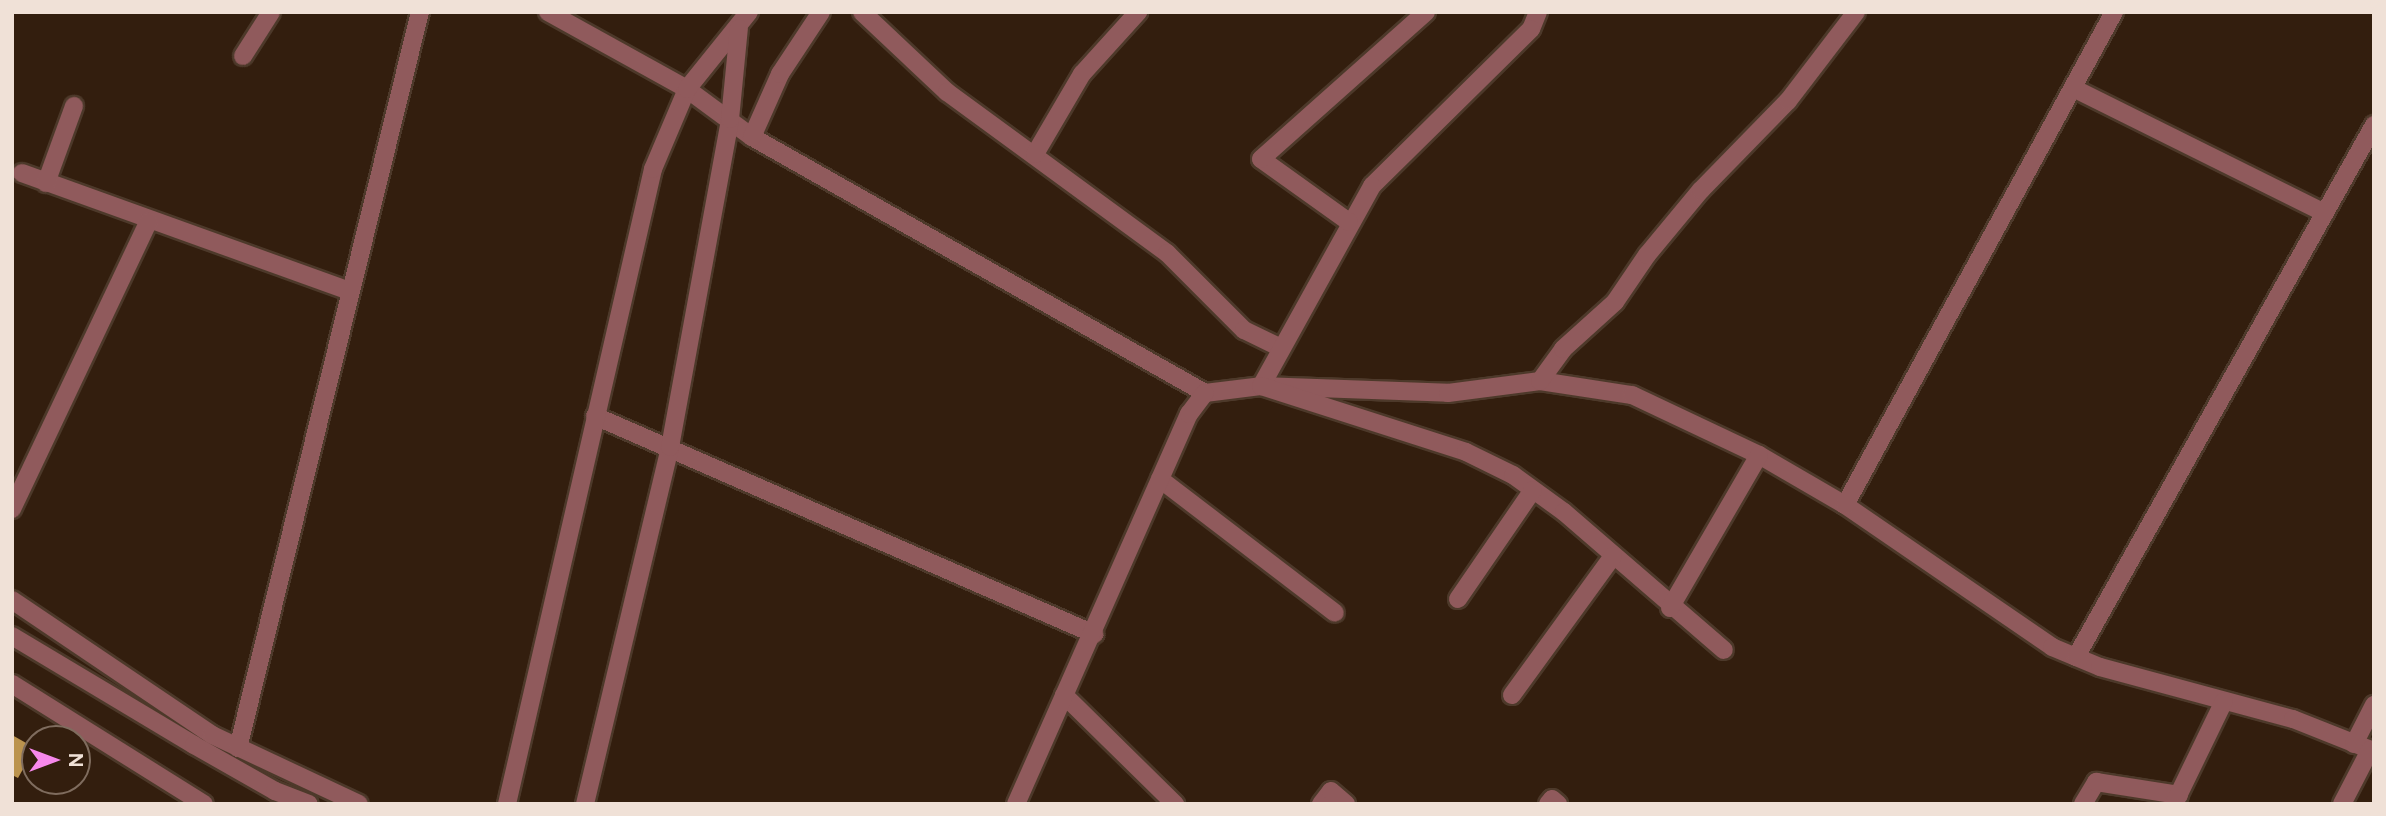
<!DOCTYPE html>
<html>
<head>
<meta charset="utf-8">
<style>
	body { margin:0 }
	#map { position:relative; width:2386px; height:816px; overflow:hidden; background:#331e0e; font-family:Figtree,sans-serif }
	div>[style] { position:absolute }
	[style*='--x'] { left:calc(var(--x)*1px); top:calc(var(--y)*1px); width:calc(var(--w)*1px); rotate:calc(var(--a)*1deg) }
	.building>* { inset:0; background:#bb934e }
	.roads { filter:drop-shadow(2px 0 #4d392a) drop-shadow(-2px 0 #4d392a) drop-shadow(0 2px #4d392a) drop-shadow(0 -2px #4d392a) }
	.minor>* { height:18px; margin:-9px; padding:0 9px; transform-origin:9px; border-radius:9px; background:#905a5c }
	span { translate:-50% -50%; white-space:nowrap; text-align:center; line-height:1.15; -webkit-text-stroke:7px #331e0e; paint-order:stroke }
	.frame { position:absolute; inset:0; border:14px solid #f0e1d7; pointer-events:none }
	.north { position:absolute; left:21px; top:725px; width:70px; height:70px; box-sizing:border-box; background:#331e0e; border:2px solid #7f6c5e; border-radius:50%; rotate:90deg; font-size:19px; font-weight:700; line-height:28px; text-align:center; color:#f0e1d7 }
	.north::after { content:''; display:block; margin:auto; width:24px; height:32px; background:#f788ec; clip-path:polygon(50% 0,100% 100%,50% 72%,0 100%) }
</style>
</head>
<body>
<div id="map">
	<div class="building">
		<i style="clip-path:polygon(12px 735px,35px 748px,18px 778px,12px 775px)"></i>
	</div>
	<div class="roads">
		<div class="minor">
			<i style="--x:548;--y:12;--w:159;--a:29"></i>
			<i style="--x:687;--y:89;--w:81;--a:36.4"></i>
			<i style="--x:752;--y:137;--w:520;--a:29.47"></i>
			<i style="--x:1205;--y:393;--w:56;--a:-7.1"></i>
			<i style="--x:1261;--y:386;--w:187;--a:2.1"></i>
			<i style="--x:1448;--y:393;--w:93;--a:-7.4"></i>
			<i style="--x:1540;--y:381;--w:93;--a:8.7"></i>
			<i style="--x:1632;--y:395;--w:140;--a:25.3"></i>
			<i style="--x:1759;--y:455;--w:99;--a:30.2"></i>
			<i style="--x:1845;--y:505;--w:251;--a:34.4"></i>
			<i style="--x:2052;--y:647;--w:52;--a:22.6"></i>
			<i style="--x:2100;--y:667;--w:200;--a:15.1"></i>
			<i style="--x:2293;--y:719;--w:87;--a:21.6"></i>
			<i style="--x:862;--y:12;--w:117;--a:43.3"></i>
			<i style="--x:947;--y:92;--w:273;--a:36.2"></i>
			<i style="--x:1167;--y:253;--w:109;--a:45"></i>
			<i style="--x:1244;--y:330;--w:41;--a:25.9"></i>
			<i style="--x:1538;--y:12;--w:18;--a:112"></i>
			<i style="--x:1531;--y:29;--w:223;--a:135.4"></i>
			<i style="--x:1372;--y:186;--w:229;--a:119"></i>
			<i style="--x:1261;--y:386;--w:215;--a:17.8"></i>
			<i style="--x:1466;--y:452;--w:52;--a:26.1"></i>
			<i style="--x:1513;--y:475;--w:63;--a:36"></i>
			<i style="--x:1564;--y:512;--w:211;--a:40.8"></i>
			<i style="--x:243;--y:56;--w:52;--a:-57.5"></i>
			<i style="--x:2073;--y:88;--w:281;--a:26.4"></i>
			<i style="--x:752;--y:137;--w:69;--a:-66"></i>
			<i style="--x:780;--y:74;--w:74;--a:-56.5"></i>
			<i style="--x:1035;--y:154;--w:93;--a:-59.6"></i>
			<i style="--x:1082;--y:74;--w:84;--a:-47.9"></i>
			<i style="--x:22;--y:173;--w:348;--a:19.8"></i>
			<i style="--x:46;--y:183;--w:82;--a:-70"></i>
			<i style="--x:1349;--y:222;--w:108;--a:-144.4"></i>
			<i style="--x:1261;--y:159;--w:221;--a:-41.7"></i>
			<i style="--x:1540;--y:381;--w:39;--a:-54"></i>
			<i style="--x:1563;--y:349;--w:70;--a:-42.1"></i>
			<i style="--x:1615;--y:302;--w:57;--a:-55.8"></i>
			<i style="--x:1647;--y:255;--w:85;--a:-50.3"></i>
			<i style="--x:1701;--y:190;--w:124;--a:-45.7"></i>
			<i style="--x:1788;--y:101;--w:112;--a:-52.6"></i>
			<i style="--x:595;--y:416;--w:545;--a:23.6"></i>
			<i style="--x:1160;--y:479;--w:220;--a:37.4"></i>
			<i style="--x:1845;--y:505;--w:562;--a:-61.38"></i>
			<i style="--x:12;--y:509;--w:318;--a:-64.6"></i>
			<i style="--x:1458;--y:599;--w:132;--a:-55.5"></i>
			<i style="--x:12;--y:600;--w:241;--a:34"></i>
			<i style="--x:212;--y:735;--w:162;--a:25.1"></i>
			<i style="--x:1670;--y:608;--w:177;--a:-59.8"></i>
			<i style="--x:12;--y:636;--w:212;--a:30.9"></i>
			<i style="--x:194;--y:745;--w:93;--a:29.6"></i>
			<i style="--x:275;--y:791;--w:36;--a:21"></i>
			<i style="--x:2076;--y:657;--w:610;--a:-60.74"></i>
			<i style="--x:12;--y:684;--w:226;--a:32"></i>
			<i style="--x:1064;--y:695;--w:156;--a:44.5"></i>
			<i style="--x:1512;--y:695;--w:172;--a:-54"></i>
			<i style="--x:2354;--y:744;--w:44;--a:-62.9"></i>
			<i style="--x:238;--y:748;--w:758;--a:-76.11"></i>
			<i style="--x:507;--y:804;--w:652;--a:-77.05"></i>
			<i style="--x:653;--y:169;--w:87;--a:-67"></i>
			<i style="--x:687;--y:89;--w:99;--a:-51.2"></i>
			<i style="--x:585;--y:804;--w:367;--a:-76.6"></i>
			<i style="--x:670;--y:447;--w:333;--a:-79.6"></i>
			<i style="--x:730;--y:119;--w:91;--a:-84.4"></i>
			<i style="--x:1016;--y:804;--w:427;--a:-66.1"></i>
			<i style="--x:1189;--y:414;--w:26;--a:-53"></i>
			<i style="--x:1321;--y:804;--w:16;--a:-52"></i>
			<i style="--x:1331;--y:791;--w:20;--a:41"></i>
			<i style="--x:1548;--y:804;--w:6;--a:-51"></i>
			<i style="--x:1552;--y:799;--w:8;--a:40"></i>
			<i style="--x:2083;--y:804;--w:26;--a:-59"></i>
			<i style="--x:2096;--y:782;--w:84;--a:8.9"></i>
			<i style="--x:2174;--y:804;--w:114;--a:-64.1"></i>
			<i style="--x:2342;--y:804;--w:61;--a:-62.6"></i>
		</div>
	</div>
	<div class="frame"></div>
	<div class="north">N</div>
</div>
</body>
</html>
